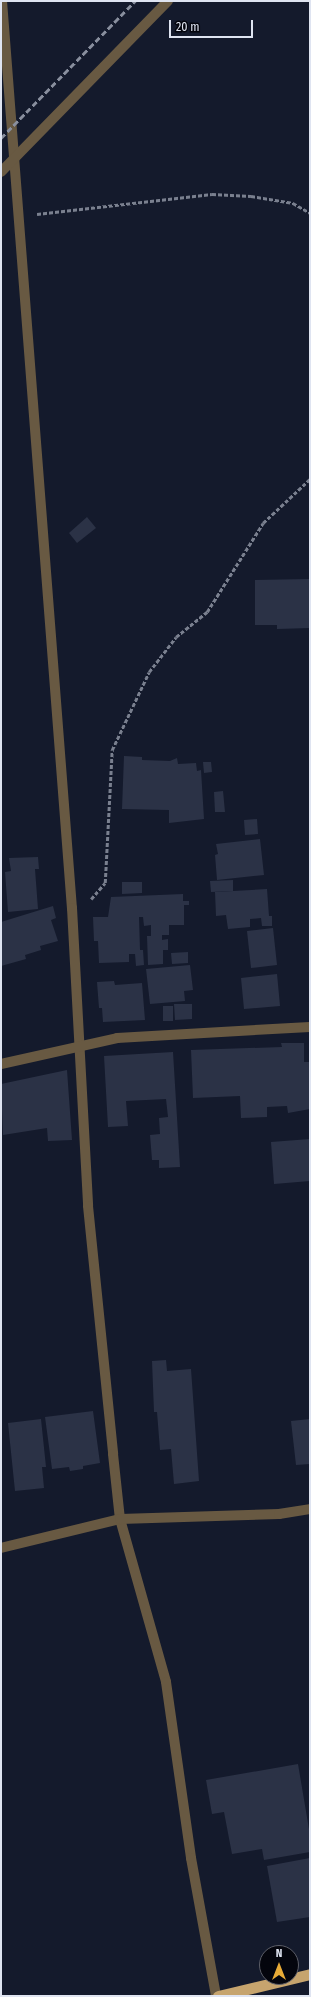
<!DOCTYPE html>
<html>
<head>
<meta charset="utf-8">
<style>
	body { margin:0 }
	#map { position:relative; width:311px; height:1997px; overflow:hidden; background:#141a2c; font-family:"Fira Sans Condensed",sans-serif }
	div>[style] { position:absolute }
	[style*='--x'] { left:calc(var(--x)*1px); top:calc(var(--y)*1px); width:calc(var(--w)*1px); rotate:calc(var(--a)*1deg) }
	.building>* { inset:0; background:#2b3246 }
	.path>* { height:2.5px; margin-top:-1.25px; transform-origin:0; background:repeating-linear-gradient(90deg,#7a808f 0 4px,transparent 0 6px) }
	.minor>* { height:10px; margin:-5px; padding:0 5px; transform-origin:5px; border-radius:5px; background:#685942 }
	.trunk>* { height:11px; margin:-5.5px; padding:0 5.5px; transform-origin:5.5px; border-radius:5.5px; background:#c6a46e }
	.rail>* { height:3px; margin-top:-1.5px; transform-origin:0; background:repeating-linear-gradient(90deg,#898f9e 0 6px,transparent 0 9px) }
	span { translate:-50% -50%; white-space:nowrap; text-align:center; line-height:1.15; -webkit-text-stroke:4px #04050d; paint-order:stroke }
	.frame { position:absolute; inset:0; border:2px solid #dfe4f1; pointer-events:none }
	.north { position:absolute; left:259px; top:1945px; width:40px; height:40px; box-sizing:border-box; background:#04050d; border:1px solid #5c5e68; border-radius:50%; rotate:0deg; font-size:11px; font-weight:700; line-height:16px; text-align:center; color:#dfe4f1 }
	.north::after { content:''; display:block; margin:auto; width:14px; height:18px; background:#e8ab37; clip-path:polygon(50% 0,100% 100%,50% 72%,0 100%) }
	.scale { position:absolute; left:169px; top:20px; width:84px; height:18px; box-sizing:border-box; border:2px solid #dfe4f1; border-top:0; padding-left:5px; font-size:12px; line-height:14px; white-space:nowrap; color:#dfe4f1; -webkit-text-stroke:3px #04050d; paint-order:stroke }
</style>
</head>
<body>
<div id="map">
	<div class="building">
		<i style="clip-path:polygon(87px 517px,96px 528px,77px 543px,69px 533px)"></i>
		<i style="clip-path:polygon(310px 579px,310px 628px,277px 629px,277px 625px,255px 625px,255px 580px)"></i>
		<i style="clip-path:polygon(124px 756px,142px 757px,142px 760px,170px 761px,177px 758px,178px 764px,196px 763px,197px 771px,201px 770px,204px 819px,169px 823px,169px 810px,122px 809px)"></i>
		<i style="clip-path:polygon(203px 762px,211px 762px,212px 772px,204px 773px)"></i>
		<i style="clip-path:polygon(223px 791px,225px 812px,215px 812px,214px 792px)"></i>
		<i style="clip-path:polygon(257px 819px,258px 834px,245px 835px,244px 820px)"></i>
		<i style="clip-path:polygon(260px 839px,264px 875px,217px 880px,215px 855px,218px 854px,216px 844px)"></i>
		<i style="clip-path:polygon(38px 857px,39px 869px,35px 869px,38px 909px,8px 912px,5px 872px,11px 871px,9px 858px)"></i>
		<i style="clip-path:polygon(233px 880px,233px 891px,211px 892px,210px 881px)"></i>
		<i style="clip-path:polygon(122px 882px,142px 882px,142px 893px,122px 894px)"></i>
		<i style="clip-path:polygon(267px 889px,269px 916px,272px 916px,272px 926px,262px 926px,261px 918px,250px 919px,250px 927px,228px 929px,226px 915px,216px 916px,215px 892px)"></i>
		<i style="clip-path:polygon(183px 894px,183px 901px,189px 901px,189px 905px,184px 905px,184px 925px,169px 925px,169px 935px,162px 935px,162px 940px,168px 939px,168px 950px,163px 950px,163px 964px,148px 965px,147px 936px,151px 936px,151px 925px,144px 926px,143px 917px,139px 917px,140px 950px,143px 950px,144px 965px,136px 966px,135px 954px,129px 954px,129px 962px,99px 963px,98px 941px,94px 941px,93px 917px,108px 917px,111px 897px)"></i>
		<i style="clip-path:polygon(53px 906px,56px 918px,51px 920px,58px 941px,40px 946px,41px 950px,25px 955px,26px 959px,1px 966px,1px 922px)"></i>
		<i style="clip-path:polygon(273px 928px,277px 965px,251px 968px,247px 931px)"></i>
		<i style="clip-path:polygon(188px 952px,188px 963px,172px 964px,171px 953px)"></i>
		<i style="clip-path:polygon(190px 965px,193px 990px,184px 991px,185px 1001px,150px 1004px,146px 969px)"></i>
		<i style="clip-path:polygon(277px 974px,280px 1006px,244px 1009px,241px 978px)"></i>
		<i style="clip-path:polygon(114px 981px,115px 985px,142px 983px,145px 1020px,103px 1022px,102px 1008px,99px 1008px,97px 982px)"></i>
		<i style="clip-path:polygon(174px 1004px,192px 1004px,192px 1019px,175px 1020px)"></i>
		<i style="clip-path:polygon(163px 1006px,173px 1006px,173px 1021px,163px 1021px)"></i>
		<i style="clip-path:polygon(281px 1043px,304px 1043px,304px 1062px,310px 1062px,310px 1109px,288px 1113px,287px 1106px,267px 1107px,267px 1117px,241px 1118px,240px 1096px,193px 1098px,191px 1050px,282px 1047px)"></i>
		<i style="clip-path:polygon(173px 1052px,180px 1167px,159px 1168px,159px 1160px,152px 1160px,150px 1135px,160px 1134px,159px 1118px,168px 1117px,166px 1099px,126px 1101px,128px 1126px,108px 1127px,104px 1056px)"></i>
		<i style="clip-path:polygon(67px 1070px,72px 1140px,48px 1141px,47px 1128px,3px 1135px,1px 1084px)"></i>
		<i style="clip-path:polygon(310px 1139px,310px 1181px,274px 1184px,271px 1142px)"></i>
		<i style="clip-path:polygon(166px 1360px,167px 1371px,191px 1369px,199px 1481px,174px 1484px,171px 1449px,160px 1450px,157px 1412px,154px 1412px,152px 1361px)"></i>
		<i style="clip-path:polygon(93px 1411px,100px 1463px,83px 1466px,83px 1469px,70px 1471px,69px 1467px,52px 1469px,45px 1417px)"></i>
		<i style="clip-path:polygon(41px 1419px,46px 1467px,42px 1467px,44px 1488px,15px 1491px,8px 1423px)"></i>
		<i style="clip-path:polygon(310px 1419px,310px 1464px,296px 1465px,291px 1421px)"></i>
		<i style="clip-path:polygon(298px 1764px,310px 1835px,310px 1852px,264px 1860px,262px 1849px,232px 1854px,224px 1812px,212px 1814px,206px 1780px)"></i>
		<i style="clip-path:polygon(310px 1858px,310px 1917px,277px 1922px,267px 1866px)"></i>
	</div>
	<div class="path">
		<i style="--x:37;--y:214;--w:176;--a:-6.5"></i>
		<i style="--x:212;--y:194;--w:39;--a:3"></i>
		<i style="--x:251;--y:196;--w:43;--a:9.5"></i>
		<i style="--x:293;--y:203;--w:20;--a:30"></i>
		<i style="--x:91;--y:899;--w:21;--a:-49"></i>
		<i style="--x:105;--y:883;--w:133;--a:-87"></i>
		<i style="--x:112;--y:750;--w:86;--a:-64.6"></i>
		<i style="--x:149;--y:672;--w:44;--a:-52.4"></i>
		<i style="--x:176;--y:637;--w:40;--a:-39"></i>
		<i style="--x:207;--y:612;--w:105;--a:-57.8"></i>
		<i style="--x:263;--y:523;--w:64;--a:-43.1"></i>
	</div>
	<div class="minor">
		<i style="--x:2;--y:1;--w:910;--a:85.59"></i>
		<i style="--x:72;--y:908;--w:298;--a:86.9"></i>
		<i style="--x:88;--y:1206;--w:249;--a:84.2"></i>
		<i style="--x:113;--y:1454;--w:65;--a:83.9"></i>
		<i style="--x:120;--y:1519;--w:169;--a:74.2"></i>
		<i style="--x:166;--y:1682;--w:178;--a:81.9"></i>
		<i style="--x:191;--y:1858;--w:140;--a:79.7"></i>
		<i style="--x:1;--y:172;--w:239;--a:-45.7"></i>
		<i style="--x:1;--y:1064;--w:119;--a:-12.6"></i>
		<i style="--x:117;--y:1038;--w:193;--a:-3.3"></i>
		<i style="--x:1;--y:1548;--w:122;--a:-13.7"></i>
		<i style="--x:120;--y:1519;--w:159;--a:-1.8"></i>
		<i style="--x:279;--y:1514;--w:31;--a:-9"></i>
	</div>
	<div class="trunk">
		<i style="--x:218;--y:1996;--w:95;--a:-13.4"></i>
	</div>
	<div class="rail">
		<i style="--x:1;--y:138;--w:192;--a:-45.6"></i>
	</div>
	<div class="frame"></div>
	<div class="north">N</div>
	<div class="scale">20 m</div>
</div>
</body>
</html>
